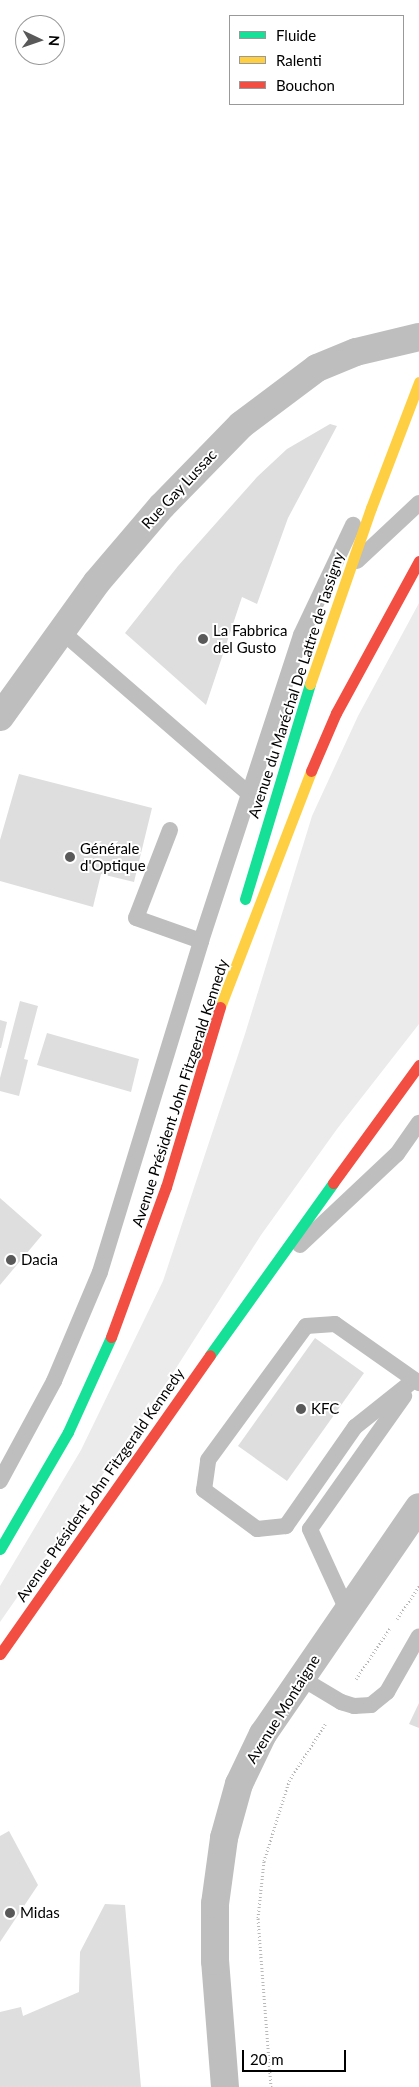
<!DOCTYPE html>
<html>
<head>
<meta charset="utf-8">
<style>
	body { margin:0 }
	#map { position:relative; width:419px; height:2087px; overflow:hidden; background:#fff; font-family:Lato,sans-serif }
	div>[style] { position:absolute }
	[style*='--x'] { left:calc(var(--x)*1px); top:calc(var(--y)*1px); width:calc(var(--w)*1px); rotate:calc(var(--a)*1deg) }
	.green>* { inset:0; background:#ebebeb }
	.building>* { inset:0; background:#dedede }
	.path>* { height:3px; margin-top:-1.5px; transform-origin:0; background:repeating-linear-gradient(90deg,#b9b9b9 0 1px,transparent 0 3.5px) }
	.lane>* { height:16px; margin:-8px; padding:0 8px; transform-origin:8px; border-radius:8px; background:#bebebe }
	.street>* { height:28px; margin:-14px; padding:0 14px; transform-origin:14px; border-radius:14px; background:#bebebe }
	.fast>* { height:11px; margin:-5.5px; padding:0 5.5px; transform-origin:5.5px; border-radius:5.5px; background:#16e098 }
	.slow>* { height:11px; margin:-5.5px; padding:0 5.5px; transform-origin:5.5px; border-radius:5.5px; background:#ffcf43 }
	.jam>* { height:11px; margin:-5.5px; padding:0 5.5px; transform-origin:5.5px; border-radius:5.5px; background:#f24e42 }
	.dots>* { width:14px; height:14px; translate:-50% -50%; box-sizing:border-box; border:2px solid #fff; border-radius:50% }
	span { translate:-50% -50%; white-space:nowrap; text-align:center; line-height:1.15; -webkit-text-stroke:4px #fff; paint-order:stroke }
	.street-label { font-size:15px; color:#000 }
	.poi-label { font-size:15px; color:#000 }
	.left { translate:0 -50%; text-align:left }
	.legend { position:absolute; left:229px; top:15px; width:175px; height:90px; box-sizing:border-box; background:#fff; border:1px solid #999; margin:0; padding:6px 9px; list-style:none; font-size:15px; color:#000 }
	.legend li { display:flex; align-items:center; gap:10px; height:25px }
	.legend b { width:25px; border:1px solid #999 }
	.north { position:absolute; left:15px; top:15px; width:50px; height:50px; box-sizing:border-box; background:#fff; border:1px solid #999; border-radius:50%; rotate:93deg; font-size:14px; font-weight:700; line-height:20px; text-align:center; color:#000 }
	.north::after { content:''; display:block; margin:auto; width:18px; height:22px; background:#595959; clip-path:polygon(50% 0,100% 100%,50% 72%,0 100%) }
	.scale { position:absolute; left:242px; top:2050px; width:104px; height:22px; box-sizing:border-box; border:2px solid #000; border-top:0; padding-left:6px; font-size:15px; line-height:18px; white-space:nowrap; color:#000; -webkit-text-stroke:4px #fff; paint-order:stroke }
</style>
</head>
<body>
<div id="map">
	<div class="green">
		<i style="clip-path:polygon(419px 603px,419px 1024px,337px 1129px,261px 1235px,171px 1376px,0 1622px,0 1586px,81px 1450px,163px 1281px,245px 1034px,312px 816px,358px 716px)"></i>
	</div>
	<div class="building">
		<i style="clip-path:polygon(330px 424px,337px 426px,288px 518px,257px 604px,242px 597px,206px 705px,125px 633px,178px 566px,257px 477px,287px 449px)"></i>
		<i style="clip-path:polygon(19px 774px,152px 808px,134px 882px,101px 874px,93px 907px,0 881px,0 840px)"></i>
		<i style="clip-path:polygon(20px 1001px,38px 1006px,24px 1059px,28px 1060px,19px 1096px,0 1091px,0 1078px)"></i>
		<i style="clip-path:polygon(0 1020px,7px 1022px,1px 1048px,0 1048px)"></i>
		<i style="clip-path:polygon(47px 1033px,139px 1059px,131px 1092px,37px 1065px)"></i>
		<i style="clip-path:polygon(0 1198px,42px 1235px,0 1285px)"></i>
		<i style="clip-path:polygon(315px 1338px,364px 1373px,287px 1481px,238px 1446px)"></i>
		<i style="clip-path:polygon(419px 1703px,419px 1728px,409px 1724px)"></i>
		<i style="clip-path:polygon(9px 1831px,38px 1885px,0 1942px,0 1836px)"></i>
		<i style="clip-path:polygon(105px 1904px,125px 1905px,141px 2087px,0 2087px,0 2012px,21px 2007px,23px 2016px,79px 1992px,80px 1952px)"></i>
	</div>
	<div class="path">
		<i style="--x:397;--y:1619;--w:40;--a:-56"></i>
		<i style="--x:356;--y:1679;--w:61;--a:-56.3"></i>
		<i style="--x:271;--y:2087;--w:169;--a:-94.4"></i>
		<i style="--x:258;--y:1918;--w:57;--a:-84"></i>
		<i style="--x:264;--y:1861;--w:84;--a:-72.6"></i>
		<i style="--x:289;--y:1781;--w:69;--a:-57.5"></i>
	</div>
	<div class="lane">
		<i style="--x:357;--y:561;--w:85;--a:-43.1"></i>
		<i style="--x:61;--y:631;--w:247;--a:40.9"></i>
		<i style="--x:170;--y:830;--w:94;--a:111.1"></i>
		<i style="--x:136;--y:918;--w:69;--a:19.5"></i>
		<i style="--x:300;--y:1245;--w:133;--a:-43.2"></i>
		<i style="--x:397;--y:1154;--w:38;--a:-55"></i>
		<i style="--x:414;--y:1380;--w:75;--a:141.5"></i>
		<i style="--x:355;--y:1427;--w:121;--a:124.9"></i>
		<i style="--x:286;--y:1526;--w:29;--a:174"></i>
		<i style="--x:257;--y:1529;--w:66;--a:-143.7"></i>
		<i style="--x:204;--y:1490;--w:30;--a:-82"></i>
		<i style="--x:208;--y:1460;--w:166;--a:-53.8"></i>
		<i style="--x:306;--y:1326;--w:29;--a:-4"></i>
		<i style="--x:335;--y:1324;--w:103;--a:35.1"></i>
		<i style="--x:0;--y:1481;--w:114;--a:-61.6"></i>
		<i style="--x:54;--y:1381;--w:118;--a:-67.1"></i>
		<i style="--x:100;--y:1272;--w:346;--a:-73"></i>
		<i style="--x:201;--y:941;--w:322;--a:-71.9"></i>
		<i style="--x:301;--y:635;--w:122;--a:-64.7"></i>
		<i style="--x:347;--y:1610;--w:89;--a:-114.6"></i>
		<i style="--x:310;--y:1529;--w:163;--a:-54.7"></i>
		<i style="--x:301;--y:1678;--w:47;--a:31"></i>
		<i style="--x:341;--y:1702;--w:14;--a:17"></i>
		<i style="--x:354;--y:1706;--w:17;--a:-3"></i>
		<i style="--x:371;--y:1705;--w:21;--a:-39"></i>
		<i style="--x:387;--y:1692;--w:64;--a:-60.3"></i>
	</div>
	<div class="street">
		<i style="--x:0;--y:717;--w:166;--a:-54.3"></i>
		<i style="--x:97;--y:582;--w:100;--a:-49.5"></i>
		<i style="--x:162;--y:506;--w:113;--a:-45.7"></i>
		<i style="--x:241;--y:425;--w:95;--a:-36.9"></i>
		<i style="--x:317;--y:368;--w:42;--a:-22.3"></i>
		<i style="--x:356;--y:352;--w:65;--a:-13.4"></i>
		<i style="--x:225;--y:2087;--w:126;--a:-94.5"></i>
		<i style="--x:215;--y:1961;--w:57;--a:-90"></i>
		<i style="--x:215;--y:1904;--w:67;--a:-82.2"></i>
		<i style="--x:224;--y:1838;--w:56;--a:-74.5"></i>
		<i style="--x:239;--y:1784;--w:55;--a:-64.4"></i>
		<i style="--x:263;--y:1734;--w:275;--a:-55.5"></i>
	</div>
	<div class="fast">
		<i style="--x:245;--y:899;--w:225;--a:-73.2"></i>
		<i style="--x:210;--y:1355;--w:211;--a:-54.4"></i>
		<i style="--x:0;--y:1549;--w:135;--a:-59.8"></i>
		<i style="--x:68;--y:1432;--w:104;--a:-65.6"></i>
	</div>
	<div class="slow">
		<i style="--x:310;--y:684;--w:186;--a:-70.9"></i>
		<i style="--x:371;--y:508;--w:135;--a:-69.1"></i>
		<i style="--x:220;--y:1007;--w:253;--a:-68.9"></i>
	</div>
	<div class="jam">
		<i style="--x:311;--y:771;--w:63;--a:-66.7"></i>
		<i style="--x:336;--y:713;--w:173;--a:-61.4"></i>
		<i style="--x:333;--y:1183;--w:146;--a:-53.9"></i>
		<i style="--x:111;--y:1337;--w:160;--a:-69.9"></i>
		<i style="--x:166;--y:1187;--w:188;--a:-73.3"></i>
		<i style="--x:0;--y:1654;--w:365;--a:-54.9"></i>
	</div>
	<div class="dots">
		<i style="left:203px;top:639px;background:#595959"></i>
		<i style="left:70px;top:857px;background:#595959"></i>
		<i style="left:11px;top:1260px;background:#595959"></i>
		<i style="left:301px;top:1409px;background:#595959"></i>
		<i style="left:10px;top:1913px;background:#595959"></i>
	</div>
	<div class="street-label">
		<span style="left:179px;top:489px;rotate:-47deg">Rue Gay Lussac</span>
		<span style="left:296px;top:685px;rotate:-72deg">Avenue du Maréchal De Lattre de Tassigny</span>
		<span style="left:180px;top:1093px;rotate:-72deg">Avenue Président John Fitzgerald Kennedy</span>
		<span style="left:100px;top:1485px;rotate:-55deg">Avenue Président John Fitzgerald Kennedy</span>
		<span style="left:283px;top:1709px;rotate:-58deg">Avenue Montaigne</span>
	</div>
	<div class="poi-label">
		<span class="left" style="left:213px;top:639px">La Fabbrica<br>del Gusto</span>
		<span class="left" style="left:80px;top:857px">Générale<br>d'Optique</span>
		<span class="left" style="left:21px;top:1260px">Dacia</span>
		<span class="left" style="left:311px;top:1409px">KFC</span>
		<span class="left" style="left:20px;top:1913px">Midas</span>
	</div>
	<ul class="legend">
	<li><b style="height:6px;background:#16e098"></b>Fluide</li>
	<li><b style="height:6px;background:#ffcf43"></b>Ralenti</li>
	<li><b style="height:6px;background:#f24e42"></b>Bouchon</li>
	</ul>
	<div class="north">N</div>
	<div class="scale">20 m</div>
</div>
</body>
</html>
